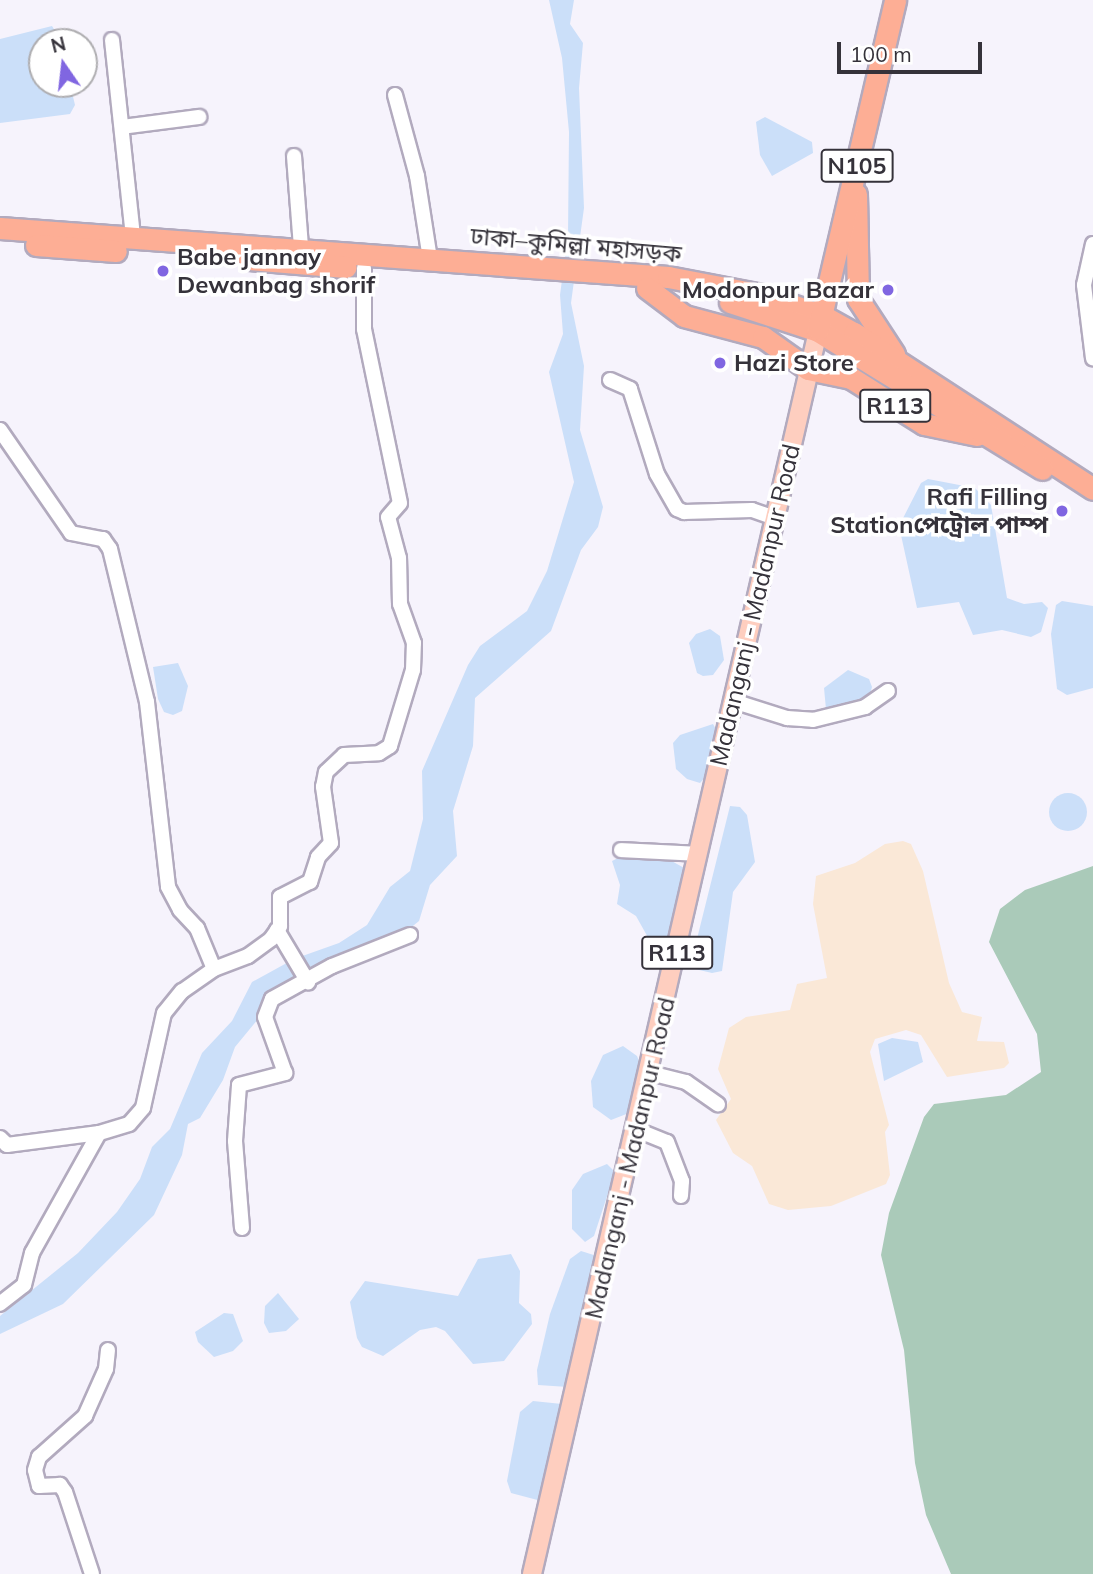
<!DOCTYPE html>
<html>
<head>
<meta charset="utf-8">
<style>
	body { margin:0 }
	#map { position:relative; width:1093px; height:1574px; overflow:hidden; background:#f6f3fc; font-family:Mulish,"Noto Sans Bengali",sans-serif }
	div>[style] { position:absolute }
	[style*='--x'] { left:calc(var(--x)*1px); top:calc(var(--y)*1px); width:calc(var(--w)*1px); rotate:calc(var(--a)*1deg) }
	.industrial>* { inset:0; background:#fae8d7 }
	.green>* { inset:0; background:#aacab9 }
	.water>* { inset:0; background:#cbdff9 }
	.round { border-radius:50% }
	.roads { filter:drop-shadow(2px 0 #b2aabe) drop-shadow(-2px 0 #b2aabe) drop-shadow(0 2px #b2aabe) drop-shadow(0 -2px #b2aabe) }
	.minor>* { height:14px; margin:-7px; padding:0 7px; transform-origin:7px; border-radius:7px; background:#fff }
	.major>* { height:18px; margin:-9px; padding:0 9px; transform-origin:9px; border-radius:9px; background:#fecebf }
	.highway>* { height:21px; margin:-10.5px; padding:0 10.5px; transform-origin:10.5px; border-radius:10.5px; background:#fdae95 }
	.dots>* { width:19px; height:19px; translate:-50% -50%; box-sizing:border-box; border:4px solid #fff; border-radius:50% }
	span { translate:-50% -50%; white-space:nowrap; text-align:center; line-height:1.15; -webkit-text-stroke:7px #fff; paint-order:stroke }
	.shield-label span { padding:2px 5px; background:#fff; border:2px solid; border-radius:5px; -webkit-text-stroke-width:0 }
	.shield-label { font-size:23px; color:#35323a; font-weight:700 }
	.street-label { font-size:24px; color:#35323a }
	.poi-label { font-size:24px; color:#35323a; font-weight:700 }
	.left { translate:0 -50%; text-align:left }
	.right { translate:-100% -50%; text-align:right }
	.north { position:absolute; left:28px; top:28px; width:70px; height:70px; box-sizing:border-box; background:#fff; border:2px solid #aeadb0; border-radius:50%; rotate:346deg; font-size:19px; font-weight:700; line-height:28px; text-align:center; color:#35323a }
	.north::after { content:''; display:block; margin:auto; width:24px; height:32px; background:#8066e1; clip-path:polygon(50% 0,100% 100%,50% 72%,0 100%) }
	.scale { position:absolute; left:837px; top:42px; width:145px; height:32px; box-sizing:border-box; border:4px solid #35323a; border-top:0; padding-left:9px; font-size:21px; line-height:24px; white-space:nowrap; color:#35323a; -webkit-text-stroke:5px #fff; paint-order:stroke }
</style>
</head>
<body>
<div id="map">
	<div class="industrial">
		<i style="clip-path:polygon(903px 841px,911px 844px,923px 871px,949px 983px,962px 1012px,982px 1017px,977px 1041px,1004px 1042px,1009px 1063px,1004px 1068px,947px 1077px,921px 1035px,906px 1030px,875px 1039px,870px 1052px,889px 1125px,885px 1132px,890px 1175px,886px 1184px,831px 1206px,788px 1210px,769px 1204px,752px 1166px,733px 1153px,716px 1120px,731px 1099px,718px 1069px,729px 1028px,746px 1017px,790px 1010px,797px 984px,827px 978px,813px 904px,816px 876px,855px 863px,885px 844px)"></i>
	</div>
	<div class="green">
		<i style="clip-path:polygon(1093px 866px,1093px 1574px,951px 1574px,926px 1515px,915px 1463px,904px 1350px,881px 1255px,889px 1213px,924px 1117px,934px 1104px,1006px 1095px,1041px 1072px,1037px 1034px,989px 942px,1000px 909px,1025px 890px)"></i>
	</div>
	<div class="water">
		<i style="clip-path:polygon(549px 0,574px 0,570px 24px,583px 43px,579px 88px,584px 208px,571px 303px,584px 366px,580px 430px,603px 507px,598px 527px,581px 550px,551px 631px,475px 698px,473px 746px,453px 811px,457px 856px,430px 885px,419px 921px,403px 934px,326px 963px,263px 1013px,235px 1047px,223px 1080px,200px 1118px,188px 1124px,182px 1155px,154px 1215px,63px 1304px,0 1334px,0 1316px,78px 1253px,117px 1212px,140px 1179px,152px 1147px,170px 1129px,202px 1053px,232px 1021px,252px 982px,294px 959px,339px 943px,367px 925px,390px 887px,410px 871px,423px 819px,422px 771px,468px 665px,480px 646px,527px 611px,547px 571px,574px 482px,549px 372px,563px 334px,560px 295px,568px 235px,569px 132px,562px 58px)"></i>
		<i style="clip-path:polygon(52px 26px,62px 42px,42px 42px,42px 84px,70px 84px,75px 105px,70px 114px,0 123px,0 39px)"></i>
		<i style="clip-path:polygon(765px 117px,812px 142px,813px 153px,772px 176px,760px 155px,756px 122px)"></i>
		<i style="clip-path:polygon(928px 479px,975px 488px,991px 505px,1007px 598px,1024px 604px,1042px 602px,1048px 608px,1041px 632px,1031px 637px,1002px 630px,973px 635px,959px 602px,917px 608px,899px 526px,921px 483px)"></i>
		<i style="clip-path:polygon(1062px 601px,1093px 606px,1093px 688px,1067px 695px,1057px 689px,1051px 634px,1056px 605px)"></i>
		<i style="clip-path:polygon(710px 629px,720px 636px,724px 660px,713px 675px,703px 676px,697px 673px,689px 643px,696px 634px)"></i>
		<i style="clip-path:polygon(178px 663px,188px 686px,182px 711px,173px 715px,164px 712px,158px 699px,153px 667px)"></i>
		<i style="clip-path:polygon(848px 670px,869px 679px,872px 687px,868px 701px,841px 710px,826px 709px,824px 688px)"></i>
		<i style="clip-path:polygon(713px 724px,718px 733px,710px 772px,700px 783px,687px 779px,676px 769px,673px 743px,680px 735px)"></i>
		<i class="round" style="left:1049px;top:793px;width:38px;height:38px"></i>
		<i style="clip-path:polygon(730px 806px,740px 807px,747px 815px,755px 862px,733px 892px,722px 971px,712px 973px,695px 969px,691px 963px)"></i>
		<i style="clip-path:polygon(624px 855px,668px 859px,686px 869px,666px 962px,653px 959px,650px 941px,636px 916px,617px 904px,620px 885px,612px 861px)"></i>
		<i style="clip-path:polygon(892px 1038px,918px 1042px,923px 1062px,884px 1081px,878px 1044px)"></i>
		<i style="clip-path:polygon(623px 1046px,637px 1056px,641px 1066px,629px 1113px,611px 1120px,593px 1107px,591px 1081px,603px 1055px)"></i>
		<i style="clip-path:polygon(607px 1164px,615px 1172px,594px 1236px,585px 1242px,572px 1229px,572px 1190px,583px 1174px)"></i>
		<i style="clip-path:polygon(581px 1251px,600px 1257px,568px 1387px,538px 1385px,537px 1370px,550px 1314px,570px 1259px)"></i>
		<i style="clip-path:polygon(511px 1254px,520px 1271px,519px 1303px,531px 1314px,532px 1324px,504px 1361px,473px 1364px,445px 1331px,436px 1327px,420px 1330px,383px 1356px,362px 1347px,357px 1338px,350px 1302px,365px 1281px,458px 1296px,478px 1259px)"></i>
		<i style="clip-path:polygon(278px 1293px,299px 1319px,286px 1331px,269px 1333px,264px 1323px,265px 1306px)"></i>
		<i style="clip-path:polygon(224px 1313px,233px 1314px,243px 1341px,233px 1351px,214px 1357px,198px 1342px,195px 1332px)"></i>
		<i style="clip-path:polygon(533px 1401px,562px 1404px,567px 1409px,545px 1502px,511px 1493px,507px 1481px,520px 1412px)"></i>
	</div>
	<div class="roads">
		<div class="minor">
			<i style="--x:112;--y:40;--w:199;--a:83.9"></i>
			<i style="--x:395;--y:95;--w:84;--a:74.8"></i>
			<i style="--x:417;--y:176;--w:84;--a:81.1"></i>
			<i style="--x:122;--y:127;--w:78;--a:-7.4"></i>
			<i style="--x:294;--y:156;--w:92;--a:85.6"></i>
			<i style="--x:1093;--y:244;--w:42;--a:102.4"></i>
			<i style="--x:1084;--y:285;--w:74;--a:83"></i>
			<i style="--x:610;--y:380;--w:22;--a:24"></i>
			<i style="--x:630;--y:389;--w:89;--a:72.4"></i>
			<i style="--x:657;--y:474;--w:40;--a:60.3"></i>
			<i style="--x:677;--y:509;--w:8;--a:23"></i>
			<i style="--x:684;--y:512;--w:68;--a:-1.7"></i>
			<i style="--x:752;--y:510;--w:24;--a:19"></i>
			<i style="--x:0;--y:430;--w:125;--a:55.4"></i>
			<i style="--x:71;--y:533;--w:33;--a:11"></i>
			<i style="--x:103;--y:539;--w:12;--a:55"></i>
			<i style="--x:110;--y:549;--w:157;--a:76.4"></i>
			<i style="--x:147;--y:702;--w:186;--a:83.5"></i>
			<i style="--x:168;--y:887;--w:26;--a:62"></i>
			<i style="--x:180;--y:910;--w:25;--a:47"></i>
			<i style="--x:197;--y:928;--w:44;--a:67.5"></i>
			<i style="--x:214;--y:969;--w:39;--a:145"></i>
			<i style="--x:182;--y:991;--w:28;--a:129"></i>
			<i style="--x:164;--y:1013;--w:97;--a:102.5"></i>
			<i style="--x:143;--y:1108;--w:21;--a:131"></i>
			<i style="--x:129;--y:1124;--w:31;--a:163"></i>
			<i style="--x:99;--y:1133;--w:137;--a:119.2"></i>
			<i style="--x:32;--y:1253;--w:33;--a:104"></i>
			<i style="--x:24;--y:1285;--w:31;--a:142"></i>
			<i style="--x:733;--y:701;--w:57;--a:17.5"></i>
			<i style="--x:787;--y:718;--w:26;--a:4"></i>
			<i style="--x:813;--y:720;--w:54;--a:-14"></i>
			<i style="--x:865;--y:707;--w:28;--a:-35"></i>
			<i style="--x:621;--y:850;--w:78;--a:2.9"></i>
			<i style="--x:277;--y:930;--w:61;--a:59.2"></i>
			<i style="--x:214;--y:969;--w:36;--a:-21"></i>
			<i style="--x:248;--y:956;--w:29;--a:-36"></i>
			<i style="--x:271;--y:939;--w:16;--a:-55"></i>
			<i style="--x:280;--y:926;--w:29;--a:-90"></i>
			<i style="--x:280;--y:897;--w:34;--a:-27"></i>
			<i style="--x:310;--y:882;--w:26;--a:-72"></i>
			<i style="--x:318;--y:857;--w:19;--a:-47"></i>
			<i style="--x:331;--y:843;--w:57;--a:-98.1"></i>
			<i style="--x:323;--y:787;--w:15;--a:-79"></i>
			<i style="--x:326;--y:772;--w:25;--a:-43"></i>
			<i style="--x:344;--y:755;--w:35;--a:-3"></i>
			<i style="--x:379;--y:753;--w:13;--a:-32"></i>
			<i style="--x:390;--y:746;--w:79;--a:-73.2"></i>
			<i style="--x:413;--y:670;--w:27;--a:-88"></i>
			<i style="--x:414;--y:643;--w:41;--a:-109.7"></i>
			<i style="--x:400;--y:604;--w:46;--a:-91.2"></i>
			<i style="--x:399;--y:558;--w:42;--a:-105"></i>
			<i style="--x:388;--y:517;--w:18;--a:-49"></i>
			<i style="--x:400;--y:503;--w:178;--a:-101.7"></i>
			<i style="--x:364;--y:329;--w:61;--a:-90"></i>
			<i style="--x:650;--y:1073;--w:37;--a:14"></i>
			<i style="--x:686;--y:1082;--w:39;--a:35"></i>
			<i style="--x:637;--y:1130;--w:32;--a:22"></i>
			<i style="--x:667;--y:1142;--w:42;--a:69"></i>
			<i style="--x:682;--y:1181;--w:15;--a:94"></i>
			<i style="--x:0;--y:1138;--w:10;--a:45"></i>
			<i style="--x:7;--y:1145;--w:93;--a:-7.4"></i>
			<i style="--x:242;--y:1228;--w:87;--a:-94.6"></i>
			<i style="--x:235;--y:1141;--w:56;--a:-85.9"></i>
			<i style="--x:239;--y:1085;--w:48;--a:-14.6"></i>
			<i style="--x:285;--y:1073;--w:59;--a:-109.7"></i>
			<i style="--x:265;--y:1017;--w:19;--a:-69"></i>
			<i style="--x:272;--y:999;--w:68;--a:-28.8"></i>
			<i style="--x:332;--y:966;--w:84;--a:-21.7"></i>
			<i style="--x:92;--y:1574;--w:86;--a:-108.2"></i>
			<i style="--x:65;--y:1492;--w:9;--a:-126"></i>
			<i style="--x:60;--y:1485;--w:21;--a:177"></i>
			<i style="--x:39;--y:1486;--w:16;--a:-104"></i>
			<i style="--x:35;--y:1470;--w:14;--a:-73"></i>
			<i style="--x:39;--y:1457;--w:62;--a:-41.7"></i>
			<i style="--x:85;--y:1416;--w:51;--a:-65.9"></i>
			<i style="--x:106;--y:1369;--w:19;--a:-84"></i>
		</div>
		<div class="major">
			<i style="--x:532;--y:1574;--w:1275;--a:-77.04"></i>
		</div>
		<div class="highway">
			<i style="--x:856;--y:194;--w:105;--a:88.9"></i>
			<i style="--x:858;--y:299;--w:66;--a:56.8"></i>
			<i style="--x:0;--y:228;--w:670;--a:4.2"></i>
			<i style="--x:668;--y:277;--w:96;--a:10.8"></i>
			<i style="--x:762;--y:295;--w:62;--a:18.7"></i>
			<i style="--x:821;--y:315;--w:38;--a:29"></i>
			<i style="--x:854;--y:333;--w:285;--a:33.1"></i>
			<i style="--x:36;--y:245;--w:80;--a:4.3"></i>
			<i style="--x:249;--y:259;--w:97;--a:4.7"></i>
			<i style="--x:647;--y:288;--w:46;--a:37.1"></i>
			<i style="--x:684;--y:316;--w:82;--a:14.9"></i>
			<i style="--x:763;--y:337;--w:55;--a:35.4"></i>
			<i style="--x:808;--y:369;--w:44;--a:11.8"></i>
			<i style="--x:851;--y:378;--w:86;--a:32.2"></i>
			<i style="--x:924;--y:424;--w:54;--a:11.7"></i>
			<i style="--x:730;--y:302;--w:93;--a:18.2"></i>
			<i style="--x:818;--y:331;--w:263;--a:31.6"></i>
			<i style="--x:818;--y:329;--w:338;--a:-76.8"></i>
		</div>
	</div>
	<div class="dots">
		<i style="left:163px;top:271px;background:#8066e1"></i>
		<i style="left:888px;top:290px;background:#8066e1"></i>
		<i style="left:720px;top:363px;background:#8066e1"></i>
		<i style="left:1062px;top:511px;background:#8066e1"></i>
	</div>
	<div class="shield-label">
		<span style="left:857px;top:166px">N105</span>
		<span style="left:895px;top:406px">R113</span>
		<span style="left:677px;top:953px">R113</span>
	</div>
	<div class="street-label">
		<span style="left:576px;top:245px;rotate:5deg">ঢাকা–কুমিল্লা মহাসড়ক</span>
		<span style="left:755px;top:605px;rotate:-77deg">Madanganj - Madanpur Road</span>
		<span style="left:630px;top:1158px;rotate:-77deg">Madanganj - Madanpur Road</span>
	</div>
	<div class="poi-label">
		<span class="left" style="left:177px;top:271px">Babe jannay<br>Dewanbag shorif</span>
		<span class="right" style="left:874px;top:290px">Modonpur Bazar</span>
		<span class="left" style="left:734px;top:363px">Hazi Store</span>
		<span class="right" style="left:1048px;top:511px">Rafi Filling<br>Stationপেট্রোল পাম্প</span>
	</div>
	<div class="north">N</div>
	<div class="scale">100 m</div>
</div>
</body>
</html>
